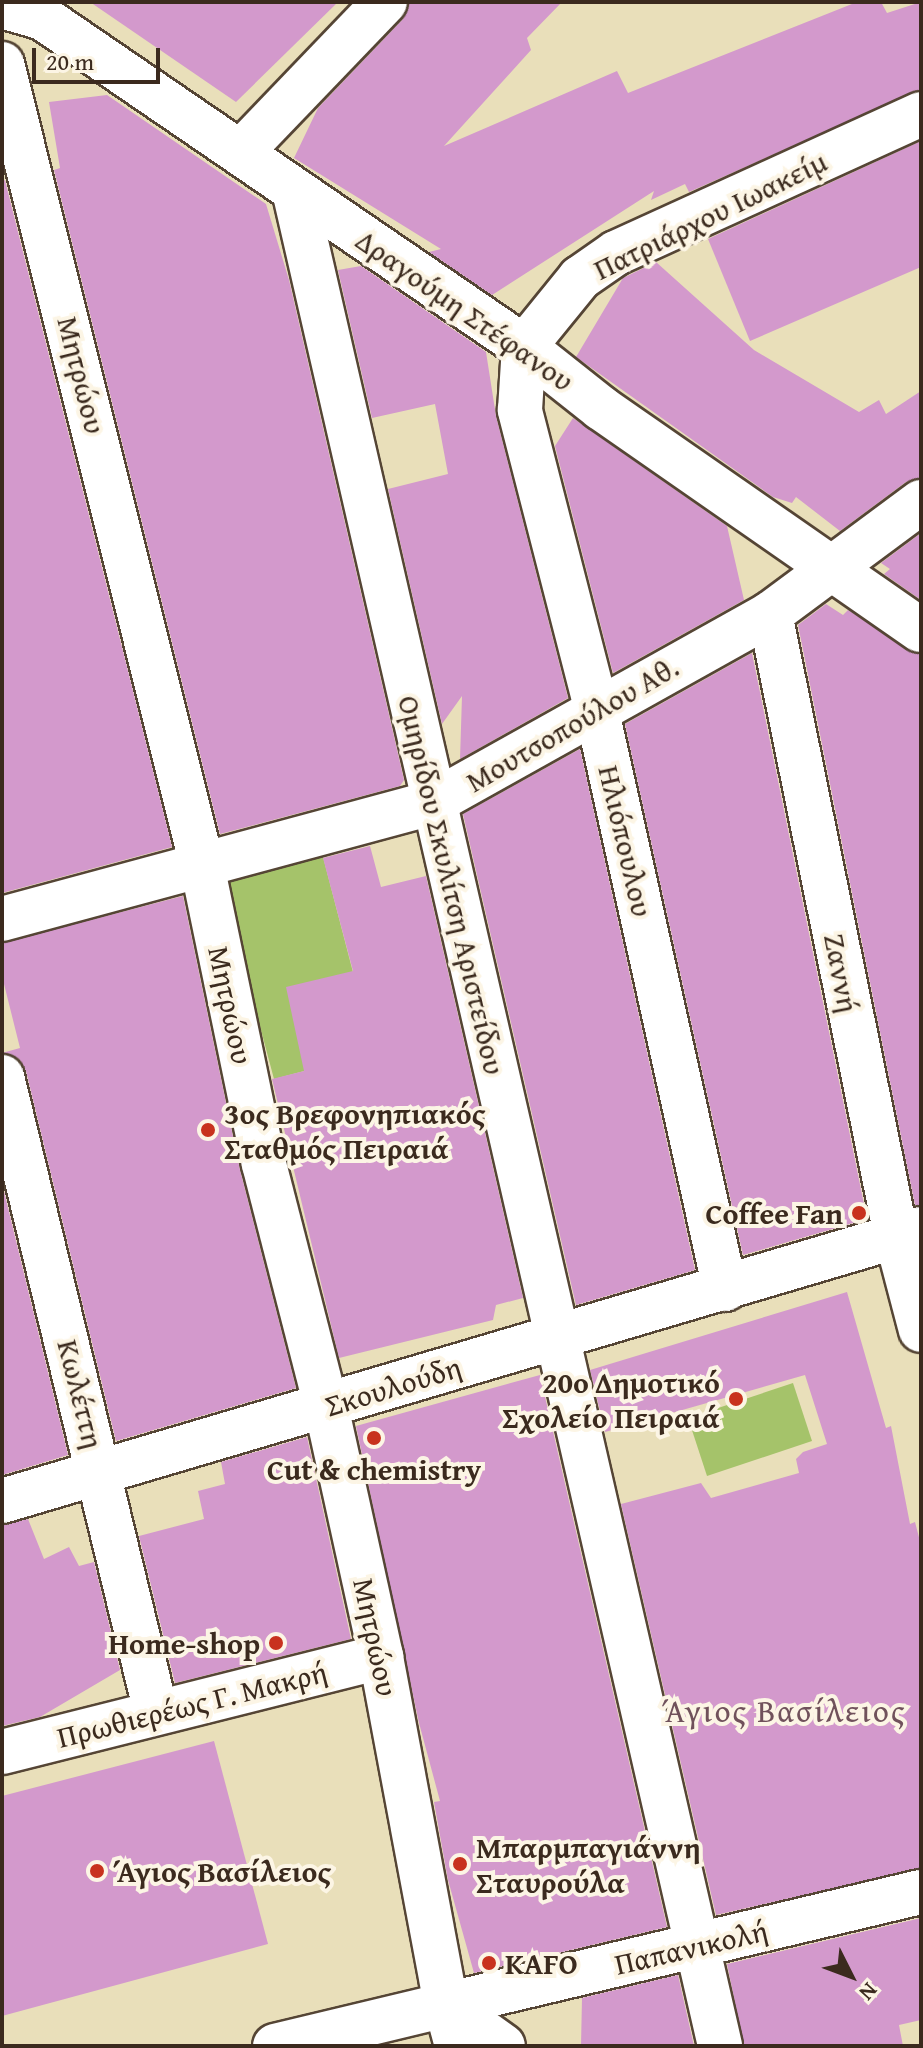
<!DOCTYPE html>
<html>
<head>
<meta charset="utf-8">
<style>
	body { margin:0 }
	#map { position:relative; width:923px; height:2048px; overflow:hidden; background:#e9dfba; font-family:"Gentium Book Plus",serif }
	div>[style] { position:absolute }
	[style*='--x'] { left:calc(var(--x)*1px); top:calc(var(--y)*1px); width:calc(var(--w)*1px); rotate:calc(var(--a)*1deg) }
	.green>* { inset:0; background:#a5c36a }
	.building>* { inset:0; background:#d399cc }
	.roads { filter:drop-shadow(2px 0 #554535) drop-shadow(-2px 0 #554535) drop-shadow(0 2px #554535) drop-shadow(0 -2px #554535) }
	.minor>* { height:44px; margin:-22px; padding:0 22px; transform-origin:22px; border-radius:22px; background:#fff }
	.tertiary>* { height:44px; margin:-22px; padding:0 22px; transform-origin:22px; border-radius:22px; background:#fff }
	.dots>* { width:22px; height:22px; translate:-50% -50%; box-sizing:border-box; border:4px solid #fcf5e5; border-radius:50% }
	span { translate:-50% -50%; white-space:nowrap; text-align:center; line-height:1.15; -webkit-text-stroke:8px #fcf5e5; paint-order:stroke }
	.street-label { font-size:30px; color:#3b2a1e }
	.poi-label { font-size:30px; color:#3b2a1e; font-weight:700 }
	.left { translate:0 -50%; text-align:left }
	.right { translate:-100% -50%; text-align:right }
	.neighbourhood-label { font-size:32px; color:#70515b; letter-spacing:2px }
	.frame { position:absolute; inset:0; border:4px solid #3b2a1e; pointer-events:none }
	.north { position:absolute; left:811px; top:1936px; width:80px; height:80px; -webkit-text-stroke:6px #fcf5e5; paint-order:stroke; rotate:132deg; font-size:22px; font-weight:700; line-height:32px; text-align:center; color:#3b2a1e }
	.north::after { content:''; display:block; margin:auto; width:28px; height:36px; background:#3b2a1e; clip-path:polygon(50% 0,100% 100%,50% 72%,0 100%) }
	.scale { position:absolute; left:32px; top:48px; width:128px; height:36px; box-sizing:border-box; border:4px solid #3b2a1e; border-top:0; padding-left:10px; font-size:24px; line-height:28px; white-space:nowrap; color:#3b2a1e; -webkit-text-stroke:6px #fcf5e5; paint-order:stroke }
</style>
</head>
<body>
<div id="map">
	<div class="green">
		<i style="clip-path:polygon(322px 853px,368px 1030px,335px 1063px,274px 1079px,221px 880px)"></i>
		<i style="clip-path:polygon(793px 1383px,812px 1441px,707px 1476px,688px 1418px)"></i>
	</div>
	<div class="building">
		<i style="clip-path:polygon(90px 2px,338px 2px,236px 102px)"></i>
		<i style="clip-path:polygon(409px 2px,562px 2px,527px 38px,531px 50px,444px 146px,617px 71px,628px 93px,857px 2px,881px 2px,887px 13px,921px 2px,921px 89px,689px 192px,685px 184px,651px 200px,654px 191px,492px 295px,429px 252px,441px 249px,294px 158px,318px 108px,403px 19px)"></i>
		<i style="clip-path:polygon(107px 95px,266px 204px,289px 280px,404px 780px,400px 786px,220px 834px,54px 170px,60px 168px,49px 102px)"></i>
		<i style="clip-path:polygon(921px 141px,921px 267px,750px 341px,708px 239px)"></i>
		<i style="clip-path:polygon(5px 180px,172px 847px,2px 893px,2px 181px)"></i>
		<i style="clip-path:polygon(656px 262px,754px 350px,859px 412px,879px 400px,886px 414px,921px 391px,921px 477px,906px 482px,840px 531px,796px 497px,792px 503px,773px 497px,576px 357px,623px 278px)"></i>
		<i style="clip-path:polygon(361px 266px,486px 352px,496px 416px,568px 698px,460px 759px,462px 696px,442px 724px,388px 489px,448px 474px,435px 404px,372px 418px,338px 270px)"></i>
		<i style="clip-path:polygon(573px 418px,727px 526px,744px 600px,613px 673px,555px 446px)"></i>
		<i style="clip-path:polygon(921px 533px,921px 600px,884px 574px,890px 569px,881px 563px)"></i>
		<i style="clip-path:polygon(826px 604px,843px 615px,848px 610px,921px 655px,921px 1205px,915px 1205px,798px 625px)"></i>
		<i style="clip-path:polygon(752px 653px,867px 1219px,743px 1255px,625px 724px)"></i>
		<i style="clip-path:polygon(580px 749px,695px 1270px,576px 1305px,463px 814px)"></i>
		<i style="clip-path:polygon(370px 846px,381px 887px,426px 876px,523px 1298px,496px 1305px,493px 1320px,339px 1358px,272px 1079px,304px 1071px,286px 987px,353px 971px,323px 858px)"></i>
		<i style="clip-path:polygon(183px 896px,240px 1170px,296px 1388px,116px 1441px,26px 1071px,19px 1059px,2px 1053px,20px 1048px,2px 976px,2px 943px)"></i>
		<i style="clip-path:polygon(2px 1183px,68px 1455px,2px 1475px)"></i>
		<i style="clip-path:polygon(847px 1292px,886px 1428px,891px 1426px,910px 1524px,915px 1522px,921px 1545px,921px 1868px,716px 1915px,621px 1504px,701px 1483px,711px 1498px,799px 1473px,796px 1459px,803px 1452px,827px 1444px,805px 1375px,605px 1432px,590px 1370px)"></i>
		<i style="clip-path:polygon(540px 1375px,667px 1927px,474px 1973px,448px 1880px,434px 1802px,440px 1801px,419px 1723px,356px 1426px)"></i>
		<i style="clip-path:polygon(307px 1437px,351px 1639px,175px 1683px,139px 1536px,204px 1519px,198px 1491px,225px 1484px,221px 1462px)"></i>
		<i style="clip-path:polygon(28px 1519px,44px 1559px,69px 1547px,79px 1566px,94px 1562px,120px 1670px,40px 1717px,2px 1726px,2px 1525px)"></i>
		<i style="clip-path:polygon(214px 1741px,268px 1944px,2px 2016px,2px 1796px)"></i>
		<i style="clip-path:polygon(921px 1918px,921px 2020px,899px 2025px,903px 2046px,744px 2046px,727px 1964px)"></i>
		<i style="clip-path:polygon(678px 1975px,694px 2046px,581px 2046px,582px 1998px)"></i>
	</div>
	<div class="roads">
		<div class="minor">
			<i style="--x:2;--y:6;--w:43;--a:16.3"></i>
			<i style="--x:43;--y:18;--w:583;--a:34.37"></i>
			<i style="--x:524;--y:347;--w:98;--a:38.4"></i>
			<i style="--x:601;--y:408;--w:389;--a:34.8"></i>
			<i style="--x:2;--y:64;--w:826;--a:75.98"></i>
			<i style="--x:202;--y:865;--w:305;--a:78.3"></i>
			<i style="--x:264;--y:1164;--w:250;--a:75.6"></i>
			<i style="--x:326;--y:1406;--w:257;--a:77.6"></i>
			<i style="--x:241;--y:152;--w:208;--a:-46.2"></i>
			<i style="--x:294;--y:190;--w:1904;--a:77.07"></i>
			<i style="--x:770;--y:614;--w:634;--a:78.53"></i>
			<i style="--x:896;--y:1235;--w:98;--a:75.3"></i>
			<i style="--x:2;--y:919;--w:445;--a:-15.1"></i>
			<i style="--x:432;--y:803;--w:387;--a:-29.2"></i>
			<i style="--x:770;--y:614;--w:188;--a:-36.6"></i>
			<i style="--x:2;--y:1077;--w:653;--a:76.37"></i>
			<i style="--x:725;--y:1289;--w:596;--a:-102.5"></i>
			<i style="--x:596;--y:707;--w:307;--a:-104.4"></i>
			<i style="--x:520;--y:410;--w:63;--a:-86.4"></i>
			<i style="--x:524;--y:347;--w:89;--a:-50.9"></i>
			<i style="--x:580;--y:278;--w:44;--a:-34.8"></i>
			<i style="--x:616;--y:253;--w:335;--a:-24.5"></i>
			<i style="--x:2;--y:1501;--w:958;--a:-16.49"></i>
			<i style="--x:457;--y:2046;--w:42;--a:-105"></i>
			<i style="--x:446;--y:2005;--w:488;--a:-13.4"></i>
		</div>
		<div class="tertiary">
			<i style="--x:2;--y:1752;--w:391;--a:-14.1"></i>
			<i style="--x:381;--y:1657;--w:354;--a:79.4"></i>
			<i style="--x:446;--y:2005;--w:70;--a:35.7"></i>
			<i style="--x:275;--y:2046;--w:176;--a:-13.5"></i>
		</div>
	</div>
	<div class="dots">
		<i style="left:208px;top:1130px;background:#c8321e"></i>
		<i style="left:859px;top:1213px;background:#c8321e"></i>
		<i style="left:736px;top:1399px;background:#c8321e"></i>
		<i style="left:374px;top:1438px;background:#c8321e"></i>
		<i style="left:276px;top:1643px;background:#c8321e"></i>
		<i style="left:460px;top:1864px;background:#c8321e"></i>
		<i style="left:97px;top:1871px;background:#c8321e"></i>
		<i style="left:489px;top:1963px;background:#c8321e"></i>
	</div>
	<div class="street-label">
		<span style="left:710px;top:215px;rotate:-26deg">Πατριάρχου Ιωακείμ</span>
		<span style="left:465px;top:310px;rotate:35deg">Δραγούμη Στέφανου</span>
		<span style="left:82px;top:375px;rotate:76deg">Μητρώου</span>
		<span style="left:572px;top:724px;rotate:-30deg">Μουτσοπούλου Αθ.</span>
		<span style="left:626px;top:841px;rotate:77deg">Ηλιόπουλου</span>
		<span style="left:452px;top:885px;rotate:77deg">Ομηρίδου Σκυλίτση Αριστείδου</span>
		<span style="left:842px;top:973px;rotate:79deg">Ζαννή</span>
		<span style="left:231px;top:1005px;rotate:78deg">Μητρώου</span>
		<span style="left:393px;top:1386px;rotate:-17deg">Σκουλούδη</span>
		<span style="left:81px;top:1394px;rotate:76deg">Κωλέττη</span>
		<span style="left:376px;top:1637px;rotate:78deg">Μητρώου</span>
		<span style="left:192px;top:1704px;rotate:-14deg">Πρωθιερέως Γ. Μακρή</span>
		<span style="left:691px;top:1947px;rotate:-13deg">Παπανικολή</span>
	</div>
	<div class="poi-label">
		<span class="left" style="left:224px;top:1130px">3ος Βρεφονηπιακός<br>Σταθμός Πειραιά</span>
		<span class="right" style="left:843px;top:1213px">Coffee Fan</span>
		<span class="right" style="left:720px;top:1399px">20ο Δημοτικό<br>Σχολείο Πειραιά</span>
		<span style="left:374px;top:1469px">Cut &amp; chemistry</span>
		<span class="right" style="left:260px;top:1643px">Home-shop</span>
		<span class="left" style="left:476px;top:1864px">Μπαρμπαγιάννη<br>Σταυρούλα</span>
		<span class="left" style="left:113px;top:1871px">Άγιος Βασίλειος</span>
		<span class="left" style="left:505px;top:1963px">KAFO</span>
	</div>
	<div class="neighbourhood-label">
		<span style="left:784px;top:1711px">Άγιος Βασίλειος</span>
	</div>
	<div class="frame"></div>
	<div class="north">N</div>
	<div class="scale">20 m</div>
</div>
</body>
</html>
